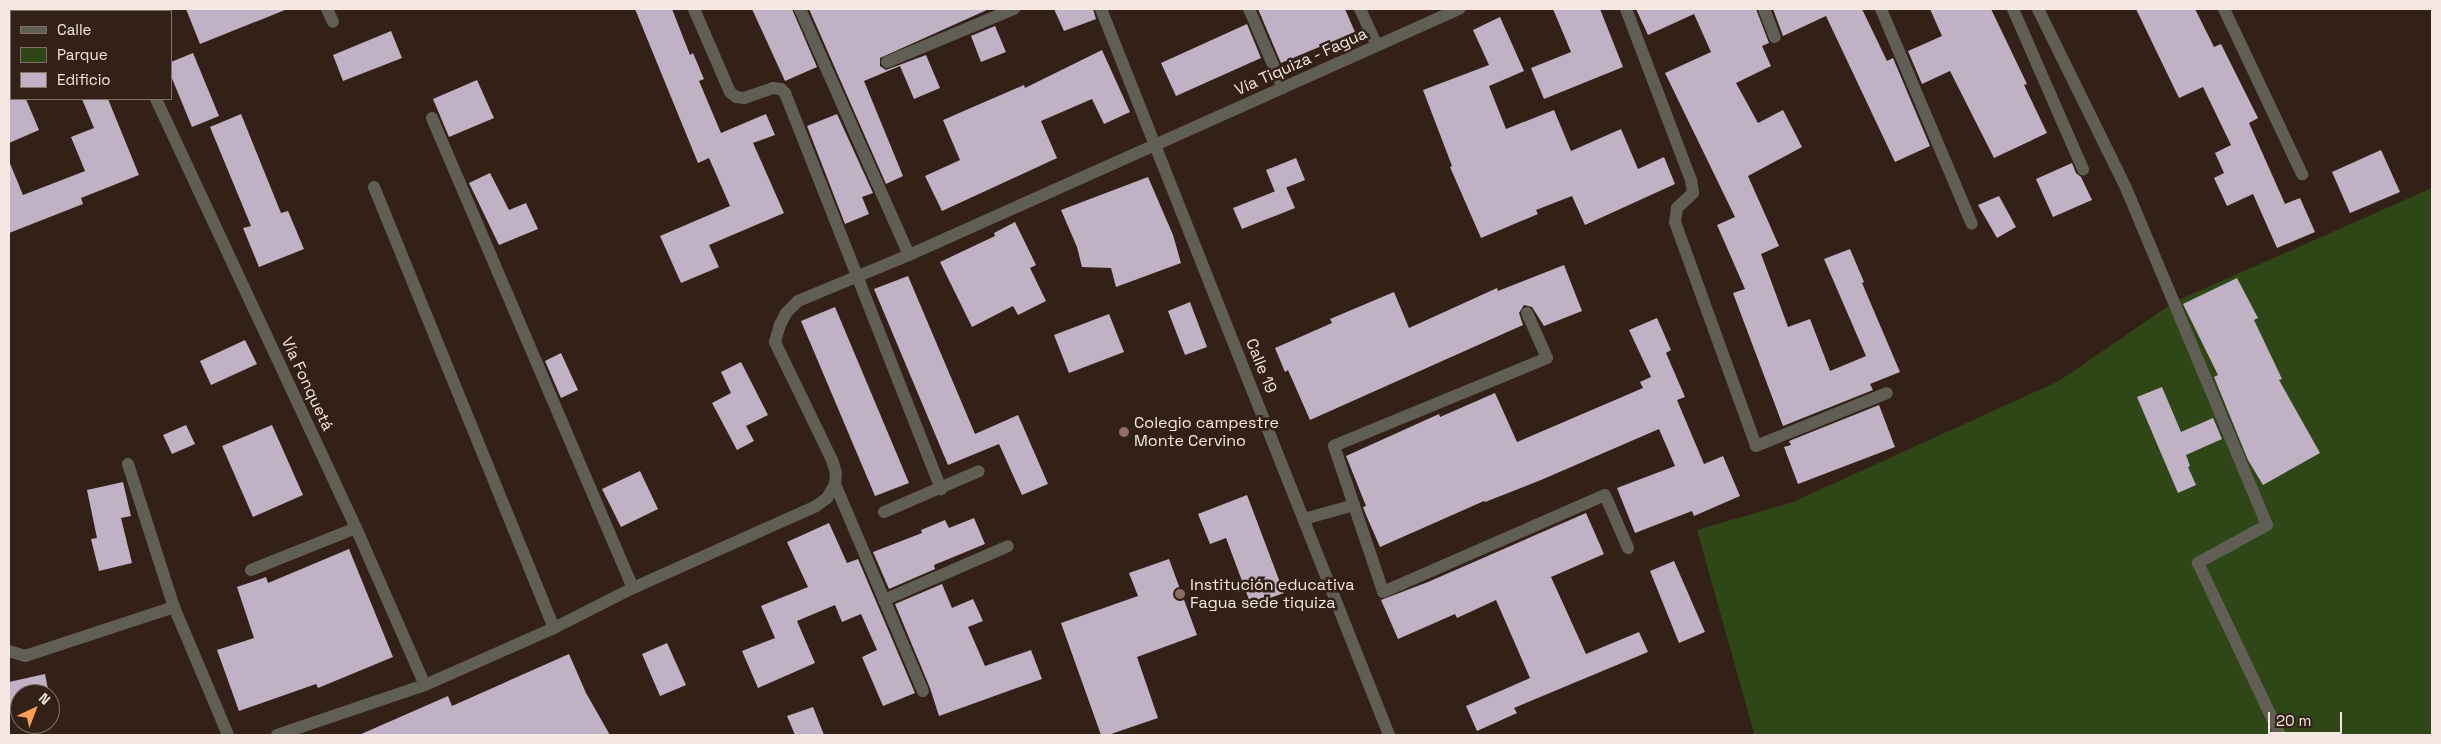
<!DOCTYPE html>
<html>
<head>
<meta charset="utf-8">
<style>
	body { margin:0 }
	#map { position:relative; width:2441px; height:744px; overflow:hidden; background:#332118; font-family:"Space Grotesk",sans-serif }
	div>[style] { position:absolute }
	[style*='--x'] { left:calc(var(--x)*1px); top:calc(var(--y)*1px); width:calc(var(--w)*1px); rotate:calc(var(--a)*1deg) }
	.green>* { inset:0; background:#2f4717 }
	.building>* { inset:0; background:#c0b1c4 }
	.service>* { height:12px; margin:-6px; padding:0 6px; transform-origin:6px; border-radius:6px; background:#615e55 }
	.minor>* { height:12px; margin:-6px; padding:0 6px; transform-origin:6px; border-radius:6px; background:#615e55 }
	.tertiary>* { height:12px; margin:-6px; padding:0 6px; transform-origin:6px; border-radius:6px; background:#615e55 }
	.dots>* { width:14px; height:14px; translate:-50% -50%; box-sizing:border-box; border:2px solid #332118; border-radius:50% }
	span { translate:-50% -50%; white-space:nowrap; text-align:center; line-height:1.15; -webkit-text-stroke:5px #332118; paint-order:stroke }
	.street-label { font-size:16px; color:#f5e8e2 }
	.poi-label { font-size:16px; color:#f5e8e2 }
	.left { translate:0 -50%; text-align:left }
	.frame { position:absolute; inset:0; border:10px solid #f5e8e2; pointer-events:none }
	.legend { position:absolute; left:10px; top:10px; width:162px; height:90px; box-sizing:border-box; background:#332118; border:1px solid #817169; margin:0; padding:6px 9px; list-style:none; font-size:15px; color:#f5e8e2 }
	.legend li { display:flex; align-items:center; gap:10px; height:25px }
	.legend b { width:25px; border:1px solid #817169 }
	.north { position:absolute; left:10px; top:684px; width:50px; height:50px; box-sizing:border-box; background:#332118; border:1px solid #817169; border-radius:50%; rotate:43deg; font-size:14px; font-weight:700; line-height:20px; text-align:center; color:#f5e8e2 }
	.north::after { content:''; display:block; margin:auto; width:18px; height:22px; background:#fe9c58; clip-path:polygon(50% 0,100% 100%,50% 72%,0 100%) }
	.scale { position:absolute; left:2268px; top:712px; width:74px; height:22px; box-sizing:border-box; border:2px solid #f5e8e2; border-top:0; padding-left:6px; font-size:15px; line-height:18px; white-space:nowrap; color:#f5e8e2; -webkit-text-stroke:4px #332118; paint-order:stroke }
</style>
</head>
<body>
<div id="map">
	<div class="green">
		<i style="clip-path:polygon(2432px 188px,2432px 735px,1751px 735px,1754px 733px,1697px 530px,1793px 502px,2059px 381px,2174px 302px)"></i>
	</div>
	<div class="building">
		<i style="clip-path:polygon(186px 9px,285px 9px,285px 10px,200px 44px)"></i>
		<i style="clip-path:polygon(635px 9px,672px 9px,690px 55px,693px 53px,704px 79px,699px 81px,721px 133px,766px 114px,775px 135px,753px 143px,784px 213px,709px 245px,719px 267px,681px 283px,660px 236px,730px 206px,709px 158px,698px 163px)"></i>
		<i style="clip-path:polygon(752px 9px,792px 9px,817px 67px,785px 81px)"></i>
		<i style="clip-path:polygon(809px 9px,989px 9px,880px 58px,880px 66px,886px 70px,926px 55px,940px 88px,914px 99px,900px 66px,864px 81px,903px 176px,886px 184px)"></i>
		<i style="clip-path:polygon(1054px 9px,1093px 9px,1096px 19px,1064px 31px)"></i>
		<i style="clip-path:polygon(1258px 9px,1345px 9px,1355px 32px,1281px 63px)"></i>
		<i style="clip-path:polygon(1553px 9px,1600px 9px,1623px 67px,1544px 99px,1531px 68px,1571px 52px)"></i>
		<i style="clip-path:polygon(1636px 9px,1756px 9px,1769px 43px,1762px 46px,1771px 66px,1736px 83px,1758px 123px,1783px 110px,1802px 147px,1748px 176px,1779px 246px,1761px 254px,1788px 327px,1810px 319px,1830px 371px,1866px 356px,1824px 259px,1850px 249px,1864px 282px,1862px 283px,1900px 372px,1870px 384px,1873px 390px,1783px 426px,1733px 293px,1745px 289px,1717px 225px,1735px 217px,1665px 73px,1711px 52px,1694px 14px,1648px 35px)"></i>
		<i style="clip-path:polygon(1773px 9px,1862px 9px,1887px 61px,1893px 58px,1930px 146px,1895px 162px,1826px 16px,1783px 36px)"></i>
		<i style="clip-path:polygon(1930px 9px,1991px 9px,2027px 84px,2024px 85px,2047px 133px,1994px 158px,1950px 71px,1922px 84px,1908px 51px,1942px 36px)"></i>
		<i style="clip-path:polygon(2136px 9px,2195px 9px,2214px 47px,2221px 44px,2258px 118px,2249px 123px,2285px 204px,2300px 198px,2315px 232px,2277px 248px,2253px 194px,2227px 206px,2214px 178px,2224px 173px,2215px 153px,2231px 145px,2203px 87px,2179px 98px)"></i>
		<i style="clip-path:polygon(1500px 17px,1524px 71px,1489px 86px,1506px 129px,1554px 110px,1571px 151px,1621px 129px,1638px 169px,1664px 157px,1675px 184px,1585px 225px,1572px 196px,1536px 210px,1538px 214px,1481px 238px,1450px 167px,1452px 166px,1423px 90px,1489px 65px,1473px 30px)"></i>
		<i style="clip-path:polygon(1247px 24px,1261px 58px,1176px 96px,1161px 63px)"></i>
		<i style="clip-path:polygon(995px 26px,1006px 52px,981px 62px,971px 36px)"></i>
		<i style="clip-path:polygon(391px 31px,402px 58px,343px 81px,333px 55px)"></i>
		<i style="clip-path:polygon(1102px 50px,1130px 112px,1104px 124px,1092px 99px,1041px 121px,1057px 158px,942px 211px,925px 176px,960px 160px,943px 120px,1024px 85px,1025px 88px)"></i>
		<i style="clip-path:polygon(193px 53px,219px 116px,192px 127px,171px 76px,171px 62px)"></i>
		<i style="clip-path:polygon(477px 80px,494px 118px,449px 137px,433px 99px)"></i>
		<i style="clip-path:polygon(9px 99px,26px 99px,39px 130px,9px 143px)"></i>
		<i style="clip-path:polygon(82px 99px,108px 99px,139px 175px,81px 198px,83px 204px,9px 233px,9px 161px,23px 195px,85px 171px,71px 137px,94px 128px)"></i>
		<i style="clip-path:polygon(241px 114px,281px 213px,288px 211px,304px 249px,259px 267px,243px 228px,251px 226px,210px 127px)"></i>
		<i style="clip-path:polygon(837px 114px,873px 193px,862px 197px,869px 214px,845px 224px,807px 126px)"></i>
		<i style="clip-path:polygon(2381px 150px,2400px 192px,2350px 213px,2332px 172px)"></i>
		<i style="clip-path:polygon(1296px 158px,1305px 180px,1275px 192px,1266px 170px)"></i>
		<i style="clip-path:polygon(2072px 163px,2076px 173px,2081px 177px,2092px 200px,2053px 217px,2036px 179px)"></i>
		<i style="clip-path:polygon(490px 173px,509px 210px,526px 203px,538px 229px,499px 245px,469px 183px)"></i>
		<i style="clip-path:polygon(1148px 177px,1173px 235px,1181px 263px,1116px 287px,1111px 268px,1082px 267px,1077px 247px,1061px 210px)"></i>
		<i style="clip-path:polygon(1286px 187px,1295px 208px,1242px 229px,1233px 208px)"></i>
		<i style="clip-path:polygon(1999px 196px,2016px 227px,1997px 238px,1978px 205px)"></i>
		<i style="clip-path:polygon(1015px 222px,1036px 265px,1030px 268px,1046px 301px,1018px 315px,1013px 306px,972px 327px,940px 262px,995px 236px,994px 233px)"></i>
		<i style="clip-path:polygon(1564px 265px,1582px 311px,1544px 326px,1532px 307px,1524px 305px,1519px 313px,1523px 325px,1310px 420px,1288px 370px,1285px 372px,1275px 348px,1332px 323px,1330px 319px,1394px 292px,1409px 328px,1497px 288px,1498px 291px)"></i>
		<i style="clip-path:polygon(908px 276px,975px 434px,1018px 415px,1048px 484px,1022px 495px,999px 444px,948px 465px,874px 289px)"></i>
		<i style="clip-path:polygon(2237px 278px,2258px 318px,2254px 320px,2282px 379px,2279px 380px,2320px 453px,2263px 485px,2248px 460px,2214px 377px,2218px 375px,2183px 304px)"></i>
		<i style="clip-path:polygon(1190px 302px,1207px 347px,1185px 355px,1168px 311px)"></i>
		<i style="clip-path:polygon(835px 307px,909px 483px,875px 496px,801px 321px)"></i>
		<i style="clip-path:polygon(1109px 314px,1124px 352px,1069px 373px,1054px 335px)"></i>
		<i style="clip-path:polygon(1657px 318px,1671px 350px,1666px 353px,1685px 397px,1677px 400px,1704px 464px,1723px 456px,1740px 496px,1694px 516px,1692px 511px,1635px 533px,1617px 488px,1675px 466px,1659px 429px,1541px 480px,1485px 502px,1484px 501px,1380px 547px,1366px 515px,1363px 507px,1366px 506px,1346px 456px,1439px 414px,1440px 417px,1495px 393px,1517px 442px,1643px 388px,1640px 382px,1651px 377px,1629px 330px)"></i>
		<i style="clip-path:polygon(245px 340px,257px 364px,211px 385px,200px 361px)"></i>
		<i style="clip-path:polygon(561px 353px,578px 390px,561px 398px,545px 361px)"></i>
		<i style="clip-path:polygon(741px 362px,768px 415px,746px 426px,754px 441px,737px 450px,712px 403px,731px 393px,721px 372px)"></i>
		<i style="clip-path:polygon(2162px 387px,2181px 432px,2213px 418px,2222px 439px,2186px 455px,2190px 466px,2188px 467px,2196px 485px,2178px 493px,2137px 397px)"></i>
		<i style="clip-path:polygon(1879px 405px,1895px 447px,1798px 484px,1784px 447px,1791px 445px,1789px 441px)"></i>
		<i style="clip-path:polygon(186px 425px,195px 444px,172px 454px,163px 435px)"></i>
		<i style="clip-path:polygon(272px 425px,303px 495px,253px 517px,222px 446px)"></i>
		<i style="clip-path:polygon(640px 471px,658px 509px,621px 527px,602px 489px)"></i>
		<i style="clip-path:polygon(123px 482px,131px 516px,121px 518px,132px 563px,99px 571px,91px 539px,97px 538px,87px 490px)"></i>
		<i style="clip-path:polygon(1247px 495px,1284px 593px,1251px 605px,1226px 538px,1210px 544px,1198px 514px)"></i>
		<i style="clip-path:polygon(1586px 513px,1604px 554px,1551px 577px,1586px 654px,1639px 632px,1648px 652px,1514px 708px,1517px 713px,1477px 731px,1466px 706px,1530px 678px,1496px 600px,1457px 618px,1455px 614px,1398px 639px,1381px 600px,1428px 582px)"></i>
		<i style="clip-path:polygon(974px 518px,985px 544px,934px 565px,935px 569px,889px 589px,873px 552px,922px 533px,921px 530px,945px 520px,949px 528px)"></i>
		<i style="clip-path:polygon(829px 523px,847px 563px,858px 559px,915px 693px,883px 706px,862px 657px,877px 650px,861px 614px,842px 622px,835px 605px,797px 621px,815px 663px,758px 688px,742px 651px,775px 638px,761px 606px,808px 587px,787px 542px)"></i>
		<i style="clip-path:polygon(349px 549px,393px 657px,318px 688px,316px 684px,239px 711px,217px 650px,254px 638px,237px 587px,266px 577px,268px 583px)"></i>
		<i style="clip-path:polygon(1169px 559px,1197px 635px,1137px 657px,1158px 718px,1108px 735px,1101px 735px,1061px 623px,1138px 596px,1129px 573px)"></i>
		<i style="clip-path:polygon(1674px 561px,1705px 632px,1679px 643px,1650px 571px)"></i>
		<i style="clip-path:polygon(942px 584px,952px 608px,973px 599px,983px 621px,968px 627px,985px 666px,1031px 650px,1042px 679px,939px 716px,930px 688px,895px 604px)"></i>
		<i style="clip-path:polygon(667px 643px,686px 685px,660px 696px,642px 654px)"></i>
		<i style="clip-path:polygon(569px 654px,586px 693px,610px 735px,359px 735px,448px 696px,452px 706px)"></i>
		<i style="clip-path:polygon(45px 674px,49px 694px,20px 694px,20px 711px,9px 713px,9px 682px)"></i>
		<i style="clip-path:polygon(813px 707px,824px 735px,795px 735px,787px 716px)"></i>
	</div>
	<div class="service">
		<i style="--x:251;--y:570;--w:113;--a:-21.8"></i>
	</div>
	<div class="minor">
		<i style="--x:327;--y:9;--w:14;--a:65"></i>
		<i style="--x:694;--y:9;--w:90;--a:66.6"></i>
		<i style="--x:730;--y:92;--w:8;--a:40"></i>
		<i style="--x:736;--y:97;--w:8;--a:7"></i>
		<i style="--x:744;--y:98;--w:31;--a:-19"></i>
		<i style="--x:773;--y:88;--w:8;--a:7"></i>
		<i style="--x:781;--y:89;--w:6;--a:45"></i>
		<i style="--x:785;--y:93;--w:426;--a:68.5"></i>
		<i style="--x:800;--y:9;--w:269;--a:66.1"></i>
		<i style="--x:1249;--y:9;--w:86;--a:66.7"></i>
		<i style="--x:1360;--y:9;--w:40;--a:65"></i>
		<i style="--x:1626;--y:9;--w:183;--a:69.2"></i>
		<i style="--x:1691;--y:180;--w:13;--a:81"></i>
		<i style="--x:1693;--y:193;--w:22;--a:137"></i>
		<i style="--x:1677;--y:208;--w:14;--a:98"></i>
		<i style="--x:1675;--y:222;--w:238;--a:70.1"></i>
		<i style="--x:1756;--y:446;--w:141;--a:-22"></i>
		<i style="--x:1764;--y:9;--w:30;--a:69"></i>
		<i style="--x:1881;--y:9;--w:233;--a:67.1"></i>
		<i style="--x:2013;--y:9;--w:175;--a:66.4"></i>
		<i style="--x:2038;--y:9;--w:199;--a:63.8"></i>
		<i style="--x:2126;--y:188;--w:365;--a:67.3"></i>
		<i style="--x:2267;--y:525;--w:79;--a:151.2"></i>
		<i style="--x:2198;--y:563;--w:191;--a:64.5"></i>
		<i style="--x:2224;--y:9;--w:183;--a:64.7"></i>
		<i style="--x:127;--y:11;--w:3;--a:-45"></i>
		<i style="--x:887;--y:62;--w:138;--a:-22.7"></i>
		<i style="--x:9;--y:73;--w:2;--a:-27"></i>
		<i style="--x:156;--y:99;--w:473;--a:65"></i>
		<i style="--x:356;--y:528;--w:171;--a:66.3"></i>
		<i style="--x:432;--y:118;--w:511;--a:66.85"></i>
		<i style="--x:374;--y:187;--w:476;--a:67.8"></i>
		<i style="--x:1527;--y:313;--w:49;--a:66"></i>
		<i style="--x:1547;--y:358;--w:230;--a:157.6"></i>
		<i style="--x:1334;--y:446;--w:154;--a:71.4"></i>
		<i style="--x:1383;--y:592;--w:242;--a:-23.6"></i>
		<i style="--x:1605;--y:495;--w:58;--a:66.5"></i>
		<i style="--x:128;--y:464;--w:150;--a:72.2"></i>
		<i style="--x:174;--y:607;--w:139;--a:67.1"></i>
		<i style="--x:835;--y:484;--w:225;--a:67"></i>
		<i style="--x:884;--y:512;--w:103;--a:-23.3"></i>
		<i style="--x:1304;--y:519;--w:52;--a:-15.6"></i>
		<i style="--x:884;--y:600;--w:135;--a:-23.5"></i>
		<i style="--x:9;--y:651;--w:17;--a:17"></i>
		<i style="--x:25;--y:656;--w:157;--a:-18.2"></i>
	</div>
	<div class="tertiary">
		<i style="--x:1101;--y:9;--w:781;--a:68.36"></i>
		<i style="--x:277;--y:735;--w:156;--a:-18.7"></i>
		<i style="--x:425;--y:685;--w:141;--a:-23.8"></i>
		<i style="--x:554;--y:628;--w:89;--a:-26.9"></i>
		<i style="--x:633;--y:588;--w:201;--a:-24.1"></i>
		<i style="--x:816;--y:506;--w:14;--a:-36"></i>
		<i style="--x:827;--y:498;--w:16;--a:-60"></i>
		<i style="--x:835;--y:484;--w:11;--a:-85"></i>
		<i style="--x:836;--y:473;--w:14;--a:-107"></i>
		<i style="--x:832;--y:460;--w:131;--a:-115.8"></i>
		<i style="--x:775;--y:342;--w:18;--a:-74"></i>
		<i style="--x:780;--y:325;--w:13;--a:-63"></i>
		<i style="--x:786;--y:313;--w:17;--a:-45"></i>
		<i style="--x:798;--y:301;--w:120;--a:-22.5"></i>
		<i style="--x:909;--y:255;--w:603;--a:-24.1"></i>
	</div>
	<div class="dots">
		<i style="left:1124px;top:432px;background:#8d6e63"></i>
		<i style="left:1180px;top:594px;background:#8d6e63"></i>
	</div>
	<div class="street-label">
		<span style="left:1301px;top:62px;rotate:-24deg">Vía Tiquiza - Fagua</span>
		<span style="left:1261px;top:366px;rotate:68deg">Calle 19</span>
		<span style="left:307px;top:384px;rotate:65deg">Vía Fonquetá</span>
	</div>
	<div class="poi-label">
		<span class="left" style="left:1134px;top:432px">Colegio campestre<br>Monte Cervino</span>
		<span class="left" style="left:1190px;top:594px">Institución educativa<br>Fagua sede tiquiza</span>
	</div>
	<div class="frame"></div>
	<ul class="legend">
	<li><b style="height:6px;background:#615e55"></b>Calle</li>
	<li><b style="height:14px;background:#2f4717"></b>Parque</li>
	<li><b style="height:14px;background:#c0b1c4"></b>Edificio</li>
	</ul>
	<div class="north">N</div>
	<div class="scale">20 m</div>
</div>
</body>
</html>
